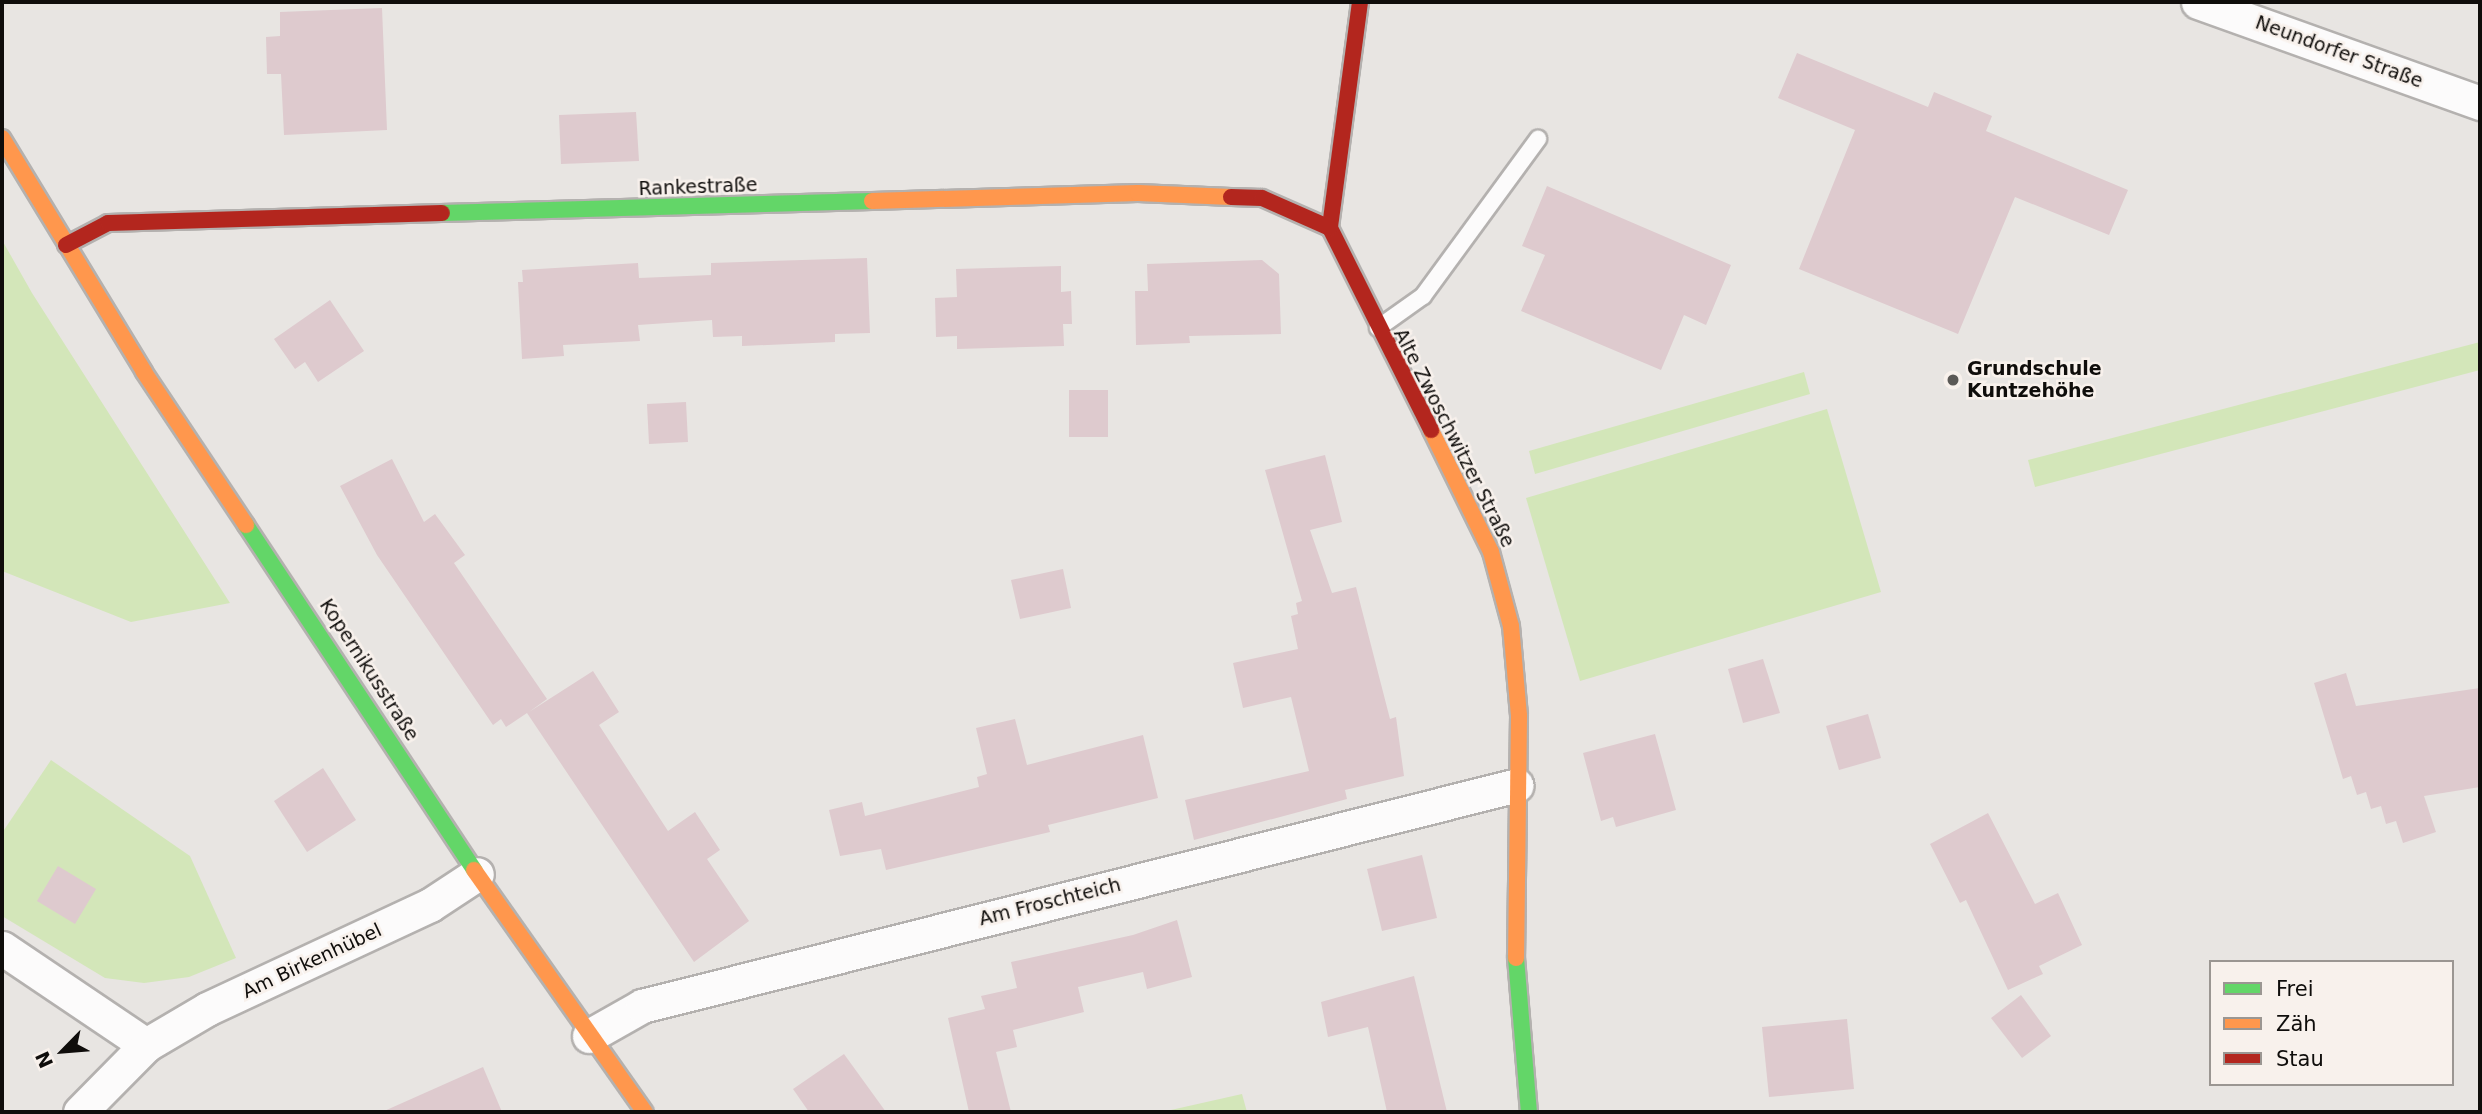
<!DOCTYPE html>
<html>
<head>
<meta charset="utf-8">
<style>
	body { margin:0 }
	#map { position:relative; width:2482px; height:1114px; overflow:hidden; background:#e8e5e2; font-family:"DejaVu Sans",sans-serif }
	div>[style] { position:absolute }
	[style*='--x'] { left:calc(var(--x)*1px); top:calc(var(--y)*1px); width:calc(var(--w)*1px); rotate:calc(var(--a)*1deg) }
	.green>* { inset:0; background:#d3e6b9 }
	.building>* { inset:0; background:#decace }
	.roads { filter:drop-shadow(2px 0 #b4b1af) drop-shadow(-2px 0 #b4b1af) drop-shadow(0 2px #b4b1af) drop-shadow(0 -2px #b4b1af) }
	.lane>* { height:16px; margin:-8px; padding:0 8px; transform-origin:8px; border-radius:8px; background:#fcfbfb }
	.street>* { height:33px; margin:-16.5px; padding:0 16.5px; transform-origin:16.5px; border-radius:16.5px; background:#fcfbfb }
	.fast>* { height:16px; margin:-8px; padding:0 8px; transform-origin:8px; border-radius:8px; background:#63d668 }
	.slow>* { height:16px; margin:-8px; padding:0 8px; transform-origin:8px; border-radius:8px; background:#ff974d }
	.jam>* { height:16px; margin:-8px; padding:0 8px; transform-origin:8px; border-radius:8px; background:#b3261e }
	.dots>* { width:19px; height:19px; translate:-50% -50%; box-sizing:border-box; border:4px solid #f8f1ec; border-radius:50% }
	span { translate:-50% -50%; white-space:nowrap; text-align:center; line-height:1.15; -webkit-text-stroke:5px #f8f1ec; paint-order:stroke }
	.street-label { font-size:19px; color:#0f0d0b }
	.poi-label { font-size:19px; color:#0f0d0b; font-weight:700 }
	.left { translate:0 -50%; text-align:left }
	.frame { position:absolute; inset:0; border:4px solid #0f0d0b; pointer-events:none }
	.legend { position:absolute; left:2209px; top:960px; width:245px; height:126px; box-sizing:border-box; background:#f8f1ec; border:2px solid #9b9692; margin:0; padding:9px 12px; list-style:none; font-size:21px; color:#0f0d0b }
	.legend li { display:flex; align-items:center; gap:14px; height:35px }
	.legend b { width:35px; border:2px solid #9b9692 }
	.north { position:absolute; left:28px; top:1016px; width:70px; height:70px; -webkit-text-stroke:5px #f8f1ec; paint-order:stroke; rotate:245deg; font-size:19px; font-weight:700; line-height:28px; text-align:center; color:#0f0d0b }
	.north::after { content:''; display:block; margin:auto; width:24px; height:32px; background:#0f0d0b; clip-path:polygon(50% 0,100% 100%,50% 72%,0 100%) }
</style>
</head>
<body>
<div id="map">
	<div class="green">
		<i style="clip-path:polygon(2px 240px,32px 293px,230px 603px,131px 622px,2px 571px)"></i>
		<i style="clip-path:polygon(2480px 342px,2480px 370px,2035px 487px,2028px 460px)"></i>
		<i style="clip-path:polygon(1804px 372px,1810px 394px,1535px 474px,1529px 451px)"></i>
		<i style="clip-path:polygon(1827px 409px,1881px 592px,1580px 681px,1526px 498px)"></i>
		<i style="clip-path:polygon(51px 760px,190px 856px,236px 958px,189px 977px,144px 983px,105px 978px,2px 916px,2px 833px)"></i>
		<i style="clip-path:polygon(1242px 1094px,1247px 1112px,1162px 1112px)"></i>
	</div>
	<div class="building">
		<i style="clip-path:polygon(382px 8px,387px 130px,284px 135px,281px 74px,267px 74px,266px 37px,280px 36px,280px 12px)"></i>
		<i style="clip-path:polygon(1797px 53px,1928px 107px,1934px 92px,1992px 116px,1986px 131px,2128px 190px,2109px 235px,2015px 197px,1958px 334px,1799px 269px,1855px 130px,1778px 98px)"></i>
		<i style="clip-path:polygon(636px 112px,639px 161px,561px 164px,559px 115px)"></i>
		<i style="clip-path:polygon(1547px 186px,1731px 265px,1706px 325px,1684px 315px,1661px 370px,1521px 311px,1545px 255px,1522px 246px)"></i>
		<i style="clip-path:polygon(867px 258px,870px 333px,835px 334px,835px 342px,742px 346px,742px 336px,713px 337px,712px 320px,638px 325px,640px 341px,563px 345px,564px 356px,522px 359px,518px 282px,523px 282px,522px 270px,638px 263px,639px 278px,711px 275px,711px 263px)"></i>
		<i style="clip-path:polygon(1262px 260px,1279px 274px,1281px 334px,1189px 336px,1190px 343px,1136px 345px,1135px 291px,1148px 291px,1147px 264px)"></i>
		<i style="clip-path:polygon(1061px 266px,1061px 292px,1071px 291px,1072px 324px,1063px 324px,1064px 346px,957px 349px,957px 336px,936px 337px,935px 298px,957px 297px,956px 269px)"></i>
		<i style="clip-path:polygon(330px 300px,364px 351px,318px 382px,305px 362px,295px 369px,274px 339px)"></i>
		<i style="clip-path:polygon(1069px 390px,1108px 390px,1108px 437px,1069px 437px)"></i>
		<i style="clip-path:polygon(686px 402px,688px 442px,649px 444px,647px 404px)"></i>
		<i style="clip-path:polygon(1325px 455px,1342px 522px,1310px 530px,1332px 593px,1356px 587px,1390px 719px,1396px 717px,1404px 776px,1345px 790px,1347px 799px,1194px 840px,1185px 800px,1309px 771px,1291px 697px,1243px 708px,1233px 663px,1298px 649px,1291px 616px,1298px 614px,1296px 603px,1302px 601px,1265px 470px)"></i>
		<i style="clip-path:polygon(392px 459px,424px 522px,435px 514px,465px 555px,454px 563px,547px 699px,529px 712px,593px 671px,619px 712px,599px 725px,668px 831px,695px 812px,720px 850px,707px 859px,749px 921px,694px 962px,527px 713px,506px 727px,501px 719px,493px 725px,377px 555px,340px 486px)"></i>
		<i style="clip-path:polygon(1063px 569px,1071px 608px,1020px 619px,1011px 580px)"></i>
		<i style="clip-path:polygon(1763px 659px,1780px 713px,1743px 723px,1728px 669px)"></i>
		<i style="clip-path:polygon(2346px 673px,2356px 706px,2480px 688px,2480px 787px,2424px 796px,2436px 832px,2403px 843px,2396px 821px,2386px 824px,2381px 806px,2371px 809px,2366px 792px,2357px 795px,2351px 776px,2343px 779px,2314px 683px)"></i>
		<i style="clip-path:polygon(1868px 714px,1881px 758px,1839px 770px,1826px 726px)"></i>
		<i style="clip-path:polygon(1015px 719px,1027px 765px,1143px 735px,1158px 798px,1048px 825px,1050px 832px,886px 870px,881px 849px,840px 856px,829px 810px,862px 802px,865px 816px,979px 787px,977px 777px,987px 774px,976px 728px)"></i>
		<i style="clip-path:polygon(1655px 734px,1676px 810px,1616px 827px,1613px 817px,1601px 821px,1583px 753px)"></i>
		<i style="clip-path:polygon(323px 768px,356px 820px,307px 852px,274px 801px)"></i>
		<i style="clip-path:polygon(1988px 813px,2035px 904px,2058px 893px,2082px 945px,2039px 966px,2043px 974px,2008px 990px,1966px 900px,1960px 903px,1930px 844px)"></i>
		<i style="clip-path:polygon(1422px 855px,1437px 918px,1382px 931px,1367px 869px)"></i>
		<i style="clip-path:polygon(58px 866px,96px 889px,75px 924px,37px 901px)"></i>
		<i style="clip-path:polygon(1177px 920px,1192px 977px,1147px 989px,1143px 972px,1078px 987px,1084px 1012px,1013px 1030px,1017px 1047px,996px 1052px,1011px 1112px,969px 1112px,948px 1018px,985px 1009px,981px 996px,1017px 988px,1011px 962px,1133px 935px)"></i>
		<i style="clip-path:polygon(1414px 976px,1447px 1112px,1387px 1112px,1368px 1027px,1328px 1037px,1321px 1002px)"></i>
		<i style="clip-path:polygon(2021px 995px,2051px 1036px,2022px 1058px,1991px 1018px)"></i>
		<i style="clip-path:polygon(1847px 1019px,1854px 1089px,1769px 1097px,1762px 1027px)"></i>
		<i style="clip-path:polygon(844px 1054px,886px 1112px,809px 1112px,793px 1089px)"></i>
		<i style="clip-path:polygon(483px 1067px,502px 1112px,382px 1112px)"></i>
	</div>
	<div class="roads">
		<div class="lane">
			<i style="--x:1378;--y:328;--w:55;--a:-35.4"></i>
			<i style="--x:1423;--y:296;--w:195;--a:-53.8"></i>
		</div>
		<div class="street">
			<i style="--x:2198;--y:2;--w:300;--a:19.7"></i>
			<i style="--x:2;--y:948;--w:174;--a:34"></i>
			<i style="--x:589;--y:1036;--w:61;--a:-29.5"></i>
			<i style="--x:642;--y:1006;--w:902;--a:-14.17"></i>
			<i style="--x:80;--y:1112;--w:94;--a:-45.4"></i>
			<i style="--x:146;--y:1045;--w:71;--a:-30.5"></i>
			<i style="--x:207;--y:1009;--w:246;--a:-25"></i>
			<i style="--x:430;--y:905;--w:56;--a:-33.4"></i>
		</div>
		<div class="fast">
			<i style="--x:442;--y:213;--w:430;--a:-1.6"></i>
			<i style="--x:246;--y:525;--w:414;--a:56.5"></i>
			<i style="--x:1516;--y:958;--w:155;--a:85.2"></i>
		</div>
		<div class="slow">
			<i style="--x:2;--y:138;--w:274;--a:58.7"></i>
			<i style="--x:144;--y:372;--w:184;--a:56.3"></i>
			<i style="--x:872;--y:201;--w:266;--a:-1.7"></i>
			<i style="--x:1138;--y:193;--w:93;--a:2.5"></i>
			<i style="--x:1431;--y:430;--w:136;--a:63.8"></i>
			<i style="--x:1491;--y:552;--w:77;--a:74.9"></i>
			<i style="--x:1511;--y:626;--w:90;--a:84.9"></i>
			<i style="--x:1519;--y:716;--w:242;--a:90.7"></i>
			<i style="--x:474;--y:870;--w:296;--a:54.8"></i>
		</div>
		<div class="jam">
			<i style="--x:1360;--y:2;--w:228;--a:97.6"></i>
			<i style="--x:1330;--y:228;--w:226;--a:63.4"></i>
			<i style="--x:1231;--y:197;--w:31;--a:2"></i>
			<i style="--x:1262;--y:198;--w:74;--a:23.8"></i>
			<i style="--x:66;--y:245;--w:47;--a:-27.6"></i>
			<i style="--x:108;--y:223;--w:334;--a:-1.7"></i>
		</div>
	</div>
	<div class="dots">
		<i style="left:1953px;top:380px;background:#5b5956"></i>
	</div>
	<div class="street-label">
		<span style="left:2339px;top:52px;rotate:20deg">Neundorfer Straße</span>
		<span style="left:698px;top:187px;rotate:-2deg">Rankestraße</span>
		<span style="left:1454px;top:438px;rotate:63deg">Alte Zwoschwitzer Straße</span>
		<span style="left:369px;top:670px;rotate:57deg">Kopernikusstraße</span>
		<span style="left:1050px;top:902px;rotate:-14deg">Am Froschteich</span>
		<span style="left:312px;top:961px;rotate:-25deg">Am Birkenhübel</span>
	</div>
	<div class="poi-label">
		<span class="left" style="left:1967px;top:380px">Grundschule<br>Kuntzehöhe</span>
	</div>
	<div class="frame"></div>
	<ul class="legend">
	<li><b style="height:9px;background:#63d668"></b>Frei</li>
	<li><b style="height:9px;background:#ff974d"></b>Zäh</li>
	<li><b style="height:9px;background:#b3261e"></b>Stau</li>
	</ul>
	<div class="north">N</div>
</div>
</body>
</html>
